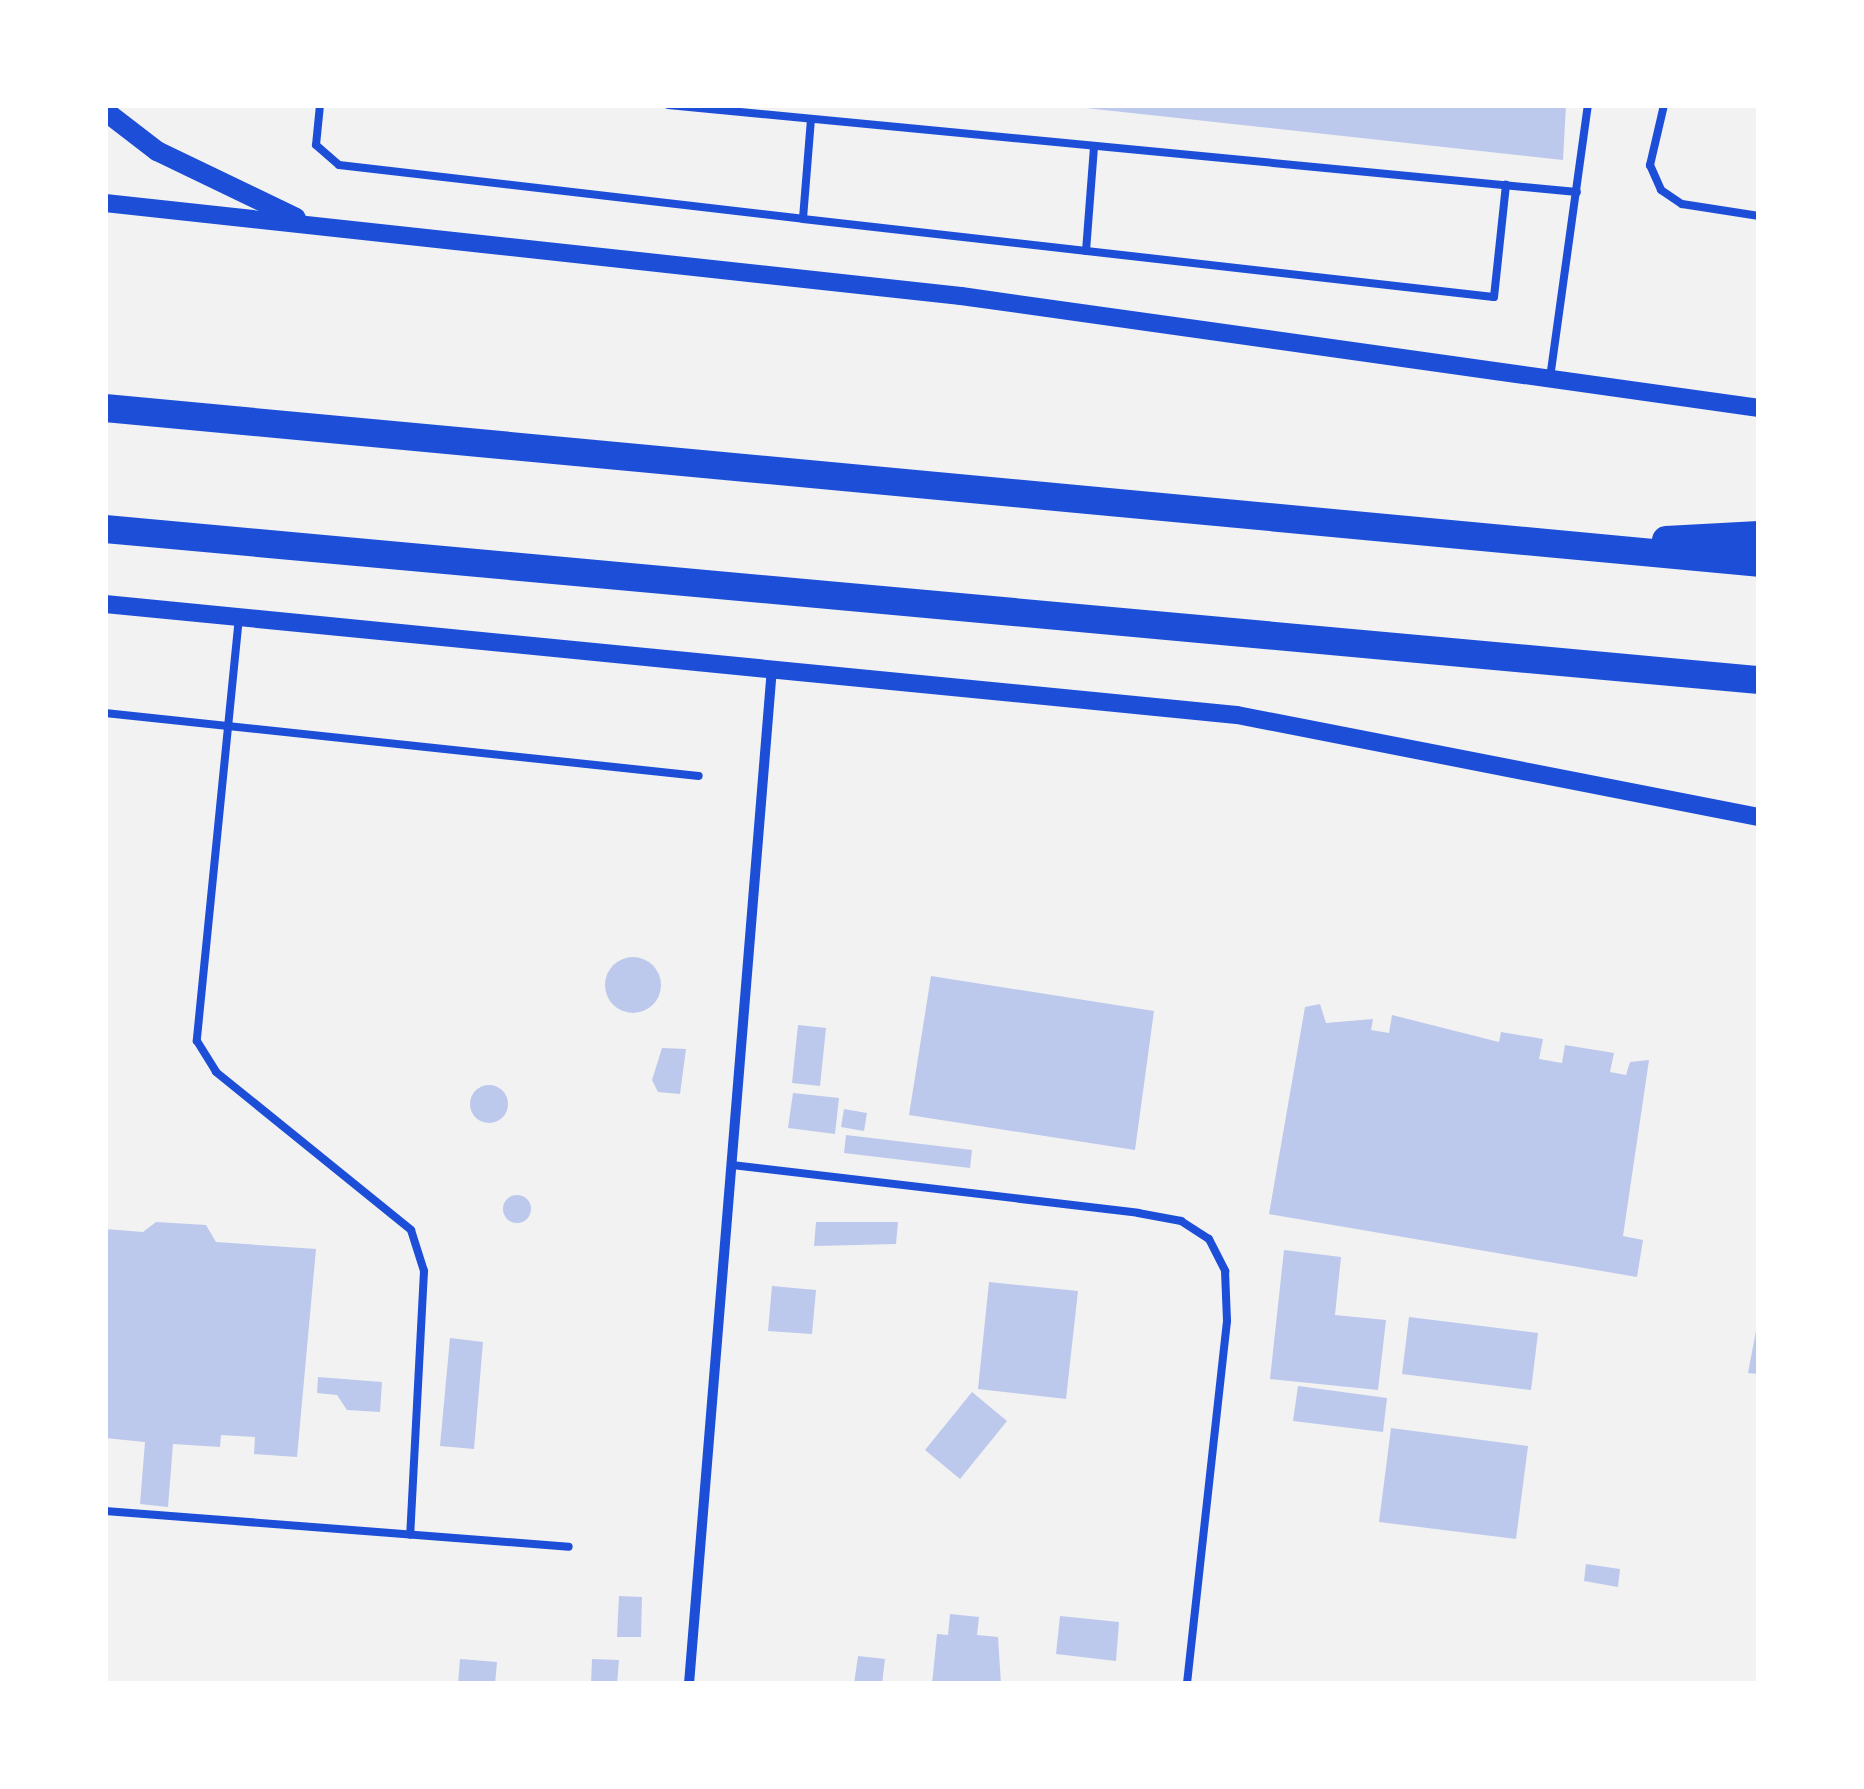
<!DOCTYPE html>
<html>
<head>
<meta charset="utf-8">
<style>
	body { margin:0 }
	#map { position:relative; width:1864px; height:1789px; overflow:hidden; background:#f2f2f2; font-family:Cabin,sans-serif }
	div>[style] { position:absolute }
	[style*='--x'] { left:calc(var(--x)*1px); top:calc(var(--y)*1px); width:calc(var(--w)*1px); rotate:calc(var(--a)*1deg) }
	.building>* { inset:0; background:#bdc9ec }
	.round { border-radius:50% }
	.service>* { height:8px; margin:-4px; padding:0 4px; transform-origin:4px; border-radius:4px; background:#1d4ed8 }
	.minor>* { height:10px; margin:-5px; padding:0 5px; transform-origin:5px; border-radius:5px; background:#1d4ed8 }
	.tertiary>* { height:18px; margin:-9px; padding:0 9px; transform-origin:9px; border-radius:9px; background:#1d4ed8 }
	.secondary>* { height:20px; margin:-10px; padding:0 10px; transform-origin:10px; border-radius:10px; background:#1d4ed8 }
	.trunk>* { height:28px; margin:-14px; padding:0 14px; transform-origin:14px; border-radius:14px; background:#1d4ed8 }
	span { translate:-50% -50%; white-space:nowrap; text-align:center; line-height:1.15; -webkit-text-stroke:8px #fff; paint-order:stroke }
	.frame { position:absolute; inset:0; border:108px solid #fff; pointer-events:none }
</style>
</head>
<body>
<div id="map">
	<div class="building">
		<i style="clip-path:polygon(1058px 105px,1566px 105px,1563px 160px)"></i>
		<i class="round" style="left:605px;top:957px;width:56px;height:56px"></i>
		<i style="clip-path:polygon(931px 976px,1154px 1011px,1135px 1150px,909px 1115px)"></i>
		<i style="clip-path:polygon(1320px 1004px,1326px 1023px,1373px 1019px,1371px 1030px,1389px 1033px,1392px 1015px,1499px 1042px,1501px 1032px,1543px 1039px,1539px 1059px,1562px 1063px,1565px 1045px,1614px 1053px,1610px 1072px,1626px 1075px,1630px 1062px,1649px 1060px,1623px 1236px,1643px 1240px,1637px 1277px,1269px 1214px,1305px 1007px)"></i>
		<i style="clip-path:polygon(798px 1025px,826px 1028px,820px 1086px,792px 1083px)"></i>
		<i style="clip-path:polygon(662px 1048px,686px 1049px,680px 1094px,658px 1092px,652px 1080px)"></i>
		<i class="round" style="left:470px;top:1085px;width:38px;height:38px"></i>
		<i style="clip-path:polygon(793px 1093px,839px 1098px,835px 1134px,788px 1128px)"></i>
		<i style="clip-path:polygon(844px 1109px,867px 1113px,864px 1131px,841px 1127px)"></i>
		<i style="clip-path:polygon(846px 1135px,972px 1150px,970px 1168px,844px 1153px)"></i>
		<i class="round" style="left:503px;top:1195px;width:28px;height:28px"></i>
		<i style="clip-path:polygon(156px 1222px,206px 1225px,216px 1242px,316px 1249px,297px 1457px,254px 1454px,255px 1437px,221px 1435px,220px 1447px,173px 1444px,168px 1507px,140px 1504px,145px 1442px,105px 1438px,105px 1229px,143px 1232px)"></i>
		<i style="clip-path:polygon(816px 1222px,898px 1222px,896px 1244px,814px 1246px)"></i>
		<i style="clip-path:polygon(1284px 1250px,1341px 1257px,1335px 1315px,1386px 1320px,1378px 1390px,1270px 1379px)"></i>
		<i style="clip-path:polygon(989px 1282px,1078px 1291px,1066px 1399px,978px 1389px)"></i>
		<i style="clip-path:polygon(772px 1286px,816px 1290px,812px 1334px,768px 1331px)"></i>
		<i style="clip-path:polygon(1759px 1315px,1759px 1374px,1748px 1373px)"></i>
		<i style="clip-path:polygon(1409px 1317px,1538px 1333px,1531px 1390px,1402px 1374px)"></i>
		<i style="clip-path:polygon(450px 1338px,483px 1342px,474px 1449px,440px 1446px)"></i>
		<i style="clip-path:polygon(318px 1377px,382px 1382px,380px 1412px,347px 1410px,337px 1395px,317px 1393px)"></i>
		<i style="clip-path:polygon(1298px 1386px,1387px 1398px,1383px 1432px,1293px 1421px)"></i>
		<i style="clip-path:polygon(972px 1392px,1007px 1421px,960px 1479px,925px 1450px)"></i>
		<i style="clip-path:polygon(1391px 1428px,1528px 1446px,1516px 1539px,1379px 1522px)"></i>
		<i style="clip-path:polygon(1586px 1564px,1620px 1569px,1618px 1587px,1584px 1581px)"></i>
		<i style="clip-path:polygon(619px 1596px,642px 1597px,641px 1637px,617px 1637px)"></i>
		<i style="clip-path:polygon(950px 1614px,979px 1617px,977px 1635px,998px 1637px,1001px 1684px,932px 1684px,937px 1634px,948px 1635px)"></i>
		<i style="clip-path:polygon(1060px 1616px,1119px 1622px,1116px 1661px,1056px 1654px)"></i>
		<i style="clip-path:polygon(858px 1656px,885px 1659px,882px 1684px,854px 1684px)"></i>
		<i style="clip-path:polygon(460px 1659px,497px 1662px,495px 1684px,458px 1684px)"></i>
		<i style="clip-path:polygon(592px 1659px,619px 1660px,617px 1684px,591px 1684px)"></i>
	</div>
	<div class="service">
		<i style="--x:320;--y:105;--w:40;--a:95.7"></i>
		<i style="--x:316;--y:145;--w:30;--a:41"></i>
		<i style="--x:339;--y:165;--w:467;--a:6.6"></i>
		<i style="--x:668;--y:105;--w:913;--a:5.47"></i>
		<i style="--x:1664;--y:105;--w:62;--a:103.1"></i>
		<i style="--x:1650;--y:165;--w:27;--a:66"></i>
		<i style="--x:1661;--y:190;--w:25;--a:34"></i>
		<i style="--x:1682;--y:204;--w:78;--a:8.9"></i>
		<i style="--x:811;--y:119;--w:100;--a:94.6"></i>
		<i style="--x:803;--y:219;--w:695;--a:6.44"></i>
		<i style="--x:1494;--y:297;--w:113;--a:-83.9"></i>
		<i style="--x:1086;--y:251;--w:105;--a:-85.6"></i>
		<i style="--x:1550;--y:378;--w:276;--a:-82.1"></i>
		<i style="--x:239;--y:617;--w:426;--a:95.7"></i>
		<i style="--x:197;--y:1041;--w:36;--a:58"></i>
		<i style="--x:216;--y:1072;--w:251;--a:39"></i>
		<i style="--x:411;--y:1230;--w:43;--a:72.4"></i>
		<i style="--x:424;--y:1271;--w:264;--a:93"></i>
		<i style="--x:105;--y:713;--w:597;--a:6.05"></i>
		<i style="--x:732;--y:1165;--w:409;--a:6.7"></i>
		<i style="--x:1138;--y:1213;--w:44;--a:10.5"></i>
		<i style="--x:1181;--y:1221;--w:33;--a:33"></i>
		<i style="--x:1209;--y:1239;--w:36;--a:63"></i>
		<i style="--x:1225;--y:1271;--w:50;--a:87.7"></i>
		<i style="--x:1227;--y:1321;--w:365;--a:96.3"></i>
		<i style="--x:105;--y:1511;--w:465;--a:4.4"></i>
	</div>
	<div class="minor">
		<i style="--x:689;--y:1684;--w:1018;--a:-85.33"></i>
	</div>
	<div class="tertiary">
		<i style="--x:105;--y:203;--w:861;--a:6.2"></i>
		<i style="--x:961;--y:296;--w:806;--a:7.99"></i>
		<i style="--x:105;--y:604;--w:1137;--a:5.6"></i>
		<i style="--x:1237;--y:715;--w:532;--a:11.06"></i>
	</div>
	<div class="secondary">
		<i style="--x:105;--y:111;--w:66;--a:37.6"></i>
		<i style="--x:157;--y:151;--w:154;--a:25.7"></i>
	</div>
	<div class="trunk">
		<i style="--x:105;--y:408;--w:1661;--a:5.35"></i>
		<i style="--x:105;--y:529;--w:1661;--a:5.22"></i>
		<i style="--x:1666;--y:540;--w:93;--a:-3.1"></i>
	</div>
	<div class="frame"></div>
</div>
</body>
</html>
